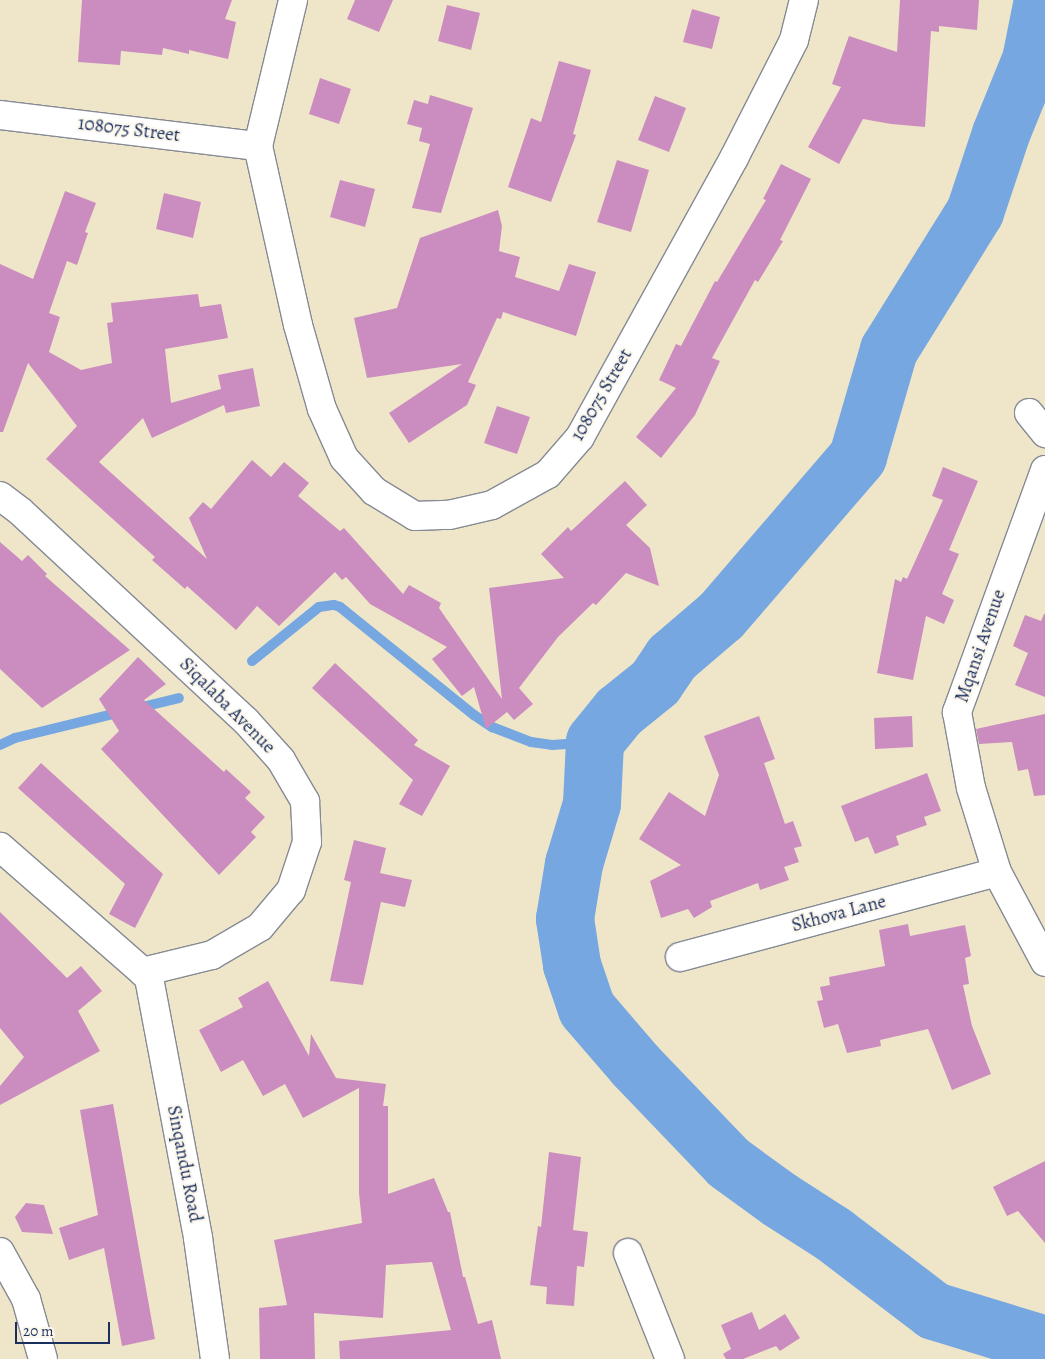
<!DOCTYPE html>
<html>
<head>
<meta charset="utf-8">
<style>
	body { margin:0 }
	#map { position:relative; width:1045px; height:1359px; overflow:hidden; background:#efe6c9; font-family:Alegreya,serif }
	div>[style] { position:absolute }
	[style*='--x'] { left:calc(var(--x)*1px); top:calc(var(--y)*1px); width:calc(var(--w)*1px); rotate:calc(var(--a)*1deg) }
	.stream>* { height:10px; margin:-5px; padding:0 5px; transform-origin:5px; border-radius:5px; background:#76a7e1 }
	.river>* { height:58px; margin:-29px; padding:0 29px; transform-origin:29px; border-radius:29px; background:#76a7e1 }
	.building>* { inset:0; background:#cb8dbf }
	.roads { filter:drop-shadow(1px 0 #858a94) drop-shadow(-1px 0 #858a94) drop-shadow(0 1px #858a94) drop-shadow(0 -1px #858a94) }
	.street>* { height:28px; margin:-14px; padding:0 14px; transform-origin:14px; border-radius:14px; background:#fff }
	span { translate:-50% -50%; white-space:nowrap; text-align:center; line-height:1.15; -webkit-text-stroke:4px #fbf7ec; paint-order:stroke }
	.street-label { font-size:19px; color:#1b2f5e }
	.scale { position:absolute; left:15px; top:1322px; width:95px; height:22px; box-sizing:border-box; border:2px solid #1b2f5e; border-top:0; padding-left:6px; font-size:15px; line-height:18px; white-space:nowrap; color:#1b2f5e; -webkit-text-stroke:4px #fbf7ec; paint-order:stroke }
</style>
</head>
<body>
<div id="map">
	<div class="stream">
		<i style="--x:252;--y:661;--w:86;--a:-38.9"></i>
		<i style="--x:319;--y:607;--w:15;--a:-8"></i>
		<i style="--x:334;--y:605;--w:6;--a:18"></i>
		<i style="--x:340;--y:607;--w:172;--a:38.9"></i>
		<i style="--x:474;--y:715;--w:22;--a:34"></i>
		<i style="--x:492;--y:727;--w:42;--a:21"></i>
		<i style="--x:531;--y:742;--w:21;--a:8"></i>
		<i style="--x:552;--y:745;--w:43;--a:-4"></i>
		<i style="--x:138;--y:708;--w:42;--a:-13.7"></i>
		<i style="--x:0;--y:745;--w:17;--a:-25"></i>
		<i style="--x:15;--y:738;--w:110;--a:-13.7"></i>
	</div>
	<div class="river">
		<i style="--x:1043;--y:0;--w:61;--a:101.3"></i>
		<i style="--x:1031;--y:60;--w:80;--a:112.1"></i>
		<i style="--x:1001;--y:134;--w:82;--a:108.4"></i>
		<i style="--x:975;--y:212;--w:163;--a:121.9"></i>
		<i style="--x:889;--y:350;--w:111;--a:106.2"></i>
		<i style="--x:858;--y:457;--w:210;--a:130.7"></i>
		<i style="--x:721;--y:616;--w:65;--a:139.4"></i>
		<i style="--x:672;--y:658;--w:30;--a:124"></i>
		<i style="--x:655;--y:683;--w:46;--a:141.1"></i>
		<i style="--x:619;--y:712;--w:38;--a:129"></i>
		<i style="--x:595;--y:742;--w:62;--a:92.8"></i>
		<i style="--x:592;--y:804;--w:63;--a:106.7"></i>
		<i style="--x:574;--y:864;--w:56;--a:99.3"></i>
		<i style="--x:565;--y:919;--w:47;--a:81.3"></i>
		<i style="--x:572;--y:965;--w:46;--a:71.2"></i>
		<i style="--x:587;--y:1009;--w:75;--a:49.3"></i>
		<i style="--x:636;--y:1066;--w:134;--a:46.2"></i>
		<i style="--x:729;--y:1163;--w:63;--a:36"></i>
		<i style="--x:780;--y:1200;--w:63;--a:32.7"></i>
		<i style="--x:833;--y:1234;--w:127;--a:37.3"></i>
		<i style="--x:934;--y:1311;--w:116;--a:17"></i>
	</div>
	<div class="building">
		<i style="clip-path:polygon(82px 0,232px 0,225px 19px,236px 22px,228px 59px,189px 50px,189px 54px,163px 48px,162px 55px,121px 51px,120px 65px,78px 62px)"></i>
		<i style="clip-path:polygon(355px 0,393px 0,379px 32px,347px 19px)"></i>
		<i style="clip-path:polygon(900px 0,979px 0,977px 30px,939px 26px,939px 32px,931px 31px,925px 127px,891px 124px,863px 119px,839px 164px,808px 147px,841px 87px,832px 84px,849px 36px,897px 52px)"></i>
		<i style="clip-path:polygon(447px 5px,480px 13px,471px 50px,438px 41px)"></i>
		<i style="clip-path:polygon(692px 9px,720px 17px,712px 49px,683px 42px)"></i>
		<i style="clip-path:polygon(559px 61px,591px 70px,573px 134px,576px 135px,551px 202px,508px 187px,531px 118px,541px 122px)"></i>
		<i style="clip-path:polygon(320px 78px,351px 89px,339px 124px,309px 114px)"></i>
		<i style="clip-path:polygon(430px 95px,473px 108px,441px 213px,412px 208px,430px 144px,419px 141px,422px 128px,407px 124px,414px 100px,428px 104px)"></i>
		<i style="clip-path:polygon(655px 96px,686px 108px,669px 152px,638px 140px)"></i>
		<i style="clip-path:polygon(617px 160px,649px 170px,631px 232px,597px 222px)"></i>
		<i style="clip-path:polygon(781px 164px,811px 179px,780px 240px,783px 241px,758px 282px,755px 280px,712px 358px,720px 361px,695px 415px,661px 458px,636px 437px,676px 388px,659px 380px,676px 344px,681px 346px,715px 281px,717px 282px,766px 200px,763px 199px)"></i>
		<i style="clip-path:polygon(340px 180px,375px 189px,365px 227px,330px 217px)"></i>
		<i style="clip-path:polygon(65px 191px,96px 203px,85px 232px,88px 233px,77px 265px,67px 261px,49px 313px,60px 317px,49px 352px,81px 370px,112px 363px,107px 323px,113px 322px,111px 303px,198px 294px,200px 307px,221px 304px,228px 338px,165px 349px,171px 403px,221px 389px,218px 375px,253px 368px,260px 406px,226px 413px,224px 405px,152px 438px,143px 418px,99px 462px,207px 559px,189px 518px,203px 502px,211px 509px,252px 460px,271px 477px,284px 462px,309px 483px,298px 496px,340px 531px,344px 528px,403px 594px,409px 585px,441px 603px,439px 608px,502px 699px,489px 588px,564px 578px,541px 554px,568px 527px,571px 531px,625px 481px,647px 505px,626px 525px,650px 548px,659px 586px,626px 573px,596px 605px,593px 603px,558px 637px,519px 688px,533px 704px,514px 720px,507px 712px,486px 729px,474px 687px,462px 696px,432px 659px,447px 647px,370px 604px,346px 577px,342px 580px,335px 572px,279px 626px,257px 606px,236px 630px,187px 586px,185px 589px,152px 560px,155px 557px,46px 459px,77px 426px,28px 363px,3px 432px,0 432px,0 264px,33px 279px)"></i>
		<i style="clip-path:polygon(164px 193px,201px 202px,193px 238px,156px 229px)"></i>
		<i style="clip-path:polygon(498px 210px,502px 226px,499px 251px,520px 257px,515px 277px,559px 291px,569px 264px,596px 272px,576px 336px,503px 312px,501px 319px,497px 318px,468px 382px,476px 385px,467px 405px,409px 443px,389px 413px,462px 364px,367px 378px,354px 318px,397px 308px,420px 238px)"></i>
		<i style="clip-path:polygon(497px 406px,530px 417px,517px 454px,484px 443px)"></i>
		<i style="clip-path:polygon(943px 467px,978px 481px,949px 550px,959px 554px,942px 594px,954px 600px,944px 624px,926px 616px,913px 680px,877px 673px,895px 579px,901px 582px,903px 577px,907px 579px,943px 500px,932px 496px)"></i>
		<i style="clip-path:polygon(0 542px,22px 561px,28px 555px,47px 574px,45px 576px,130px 650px,42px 708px,0 669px)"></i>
		<i style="clip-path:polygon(1044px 614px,1045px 614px,1045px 697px,1015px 685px,1028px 653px,1013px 646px,1025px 615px,1041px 621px)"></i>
		<i style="clip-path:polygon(138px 657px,166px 684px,144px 700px,224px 772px,226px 769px,251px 792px,245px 798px,265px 817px,251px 832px,256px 837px,219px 875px,101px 749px,119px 731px,99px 699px)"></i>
		<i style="clip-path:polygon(335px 663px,418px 740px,414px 745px,450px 766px,422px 816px,399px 804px,413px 780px,312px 688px)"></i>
		<i style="clip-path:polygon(1045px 714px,1045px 795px,1034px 796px,1028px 769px,1018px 771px,1012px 742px,979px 744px,976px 729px)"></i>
		<i style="clip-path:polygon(759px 716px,775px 759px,764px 763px,785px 824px,793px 821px,802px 846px,794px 848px,799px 862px,784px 867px,789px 880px,760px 890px,758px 883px,710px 901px,712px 907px,694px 918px,688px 909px,661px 918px,650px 881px,681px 865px,639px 839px,669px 792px,705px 816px,719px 775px,704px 736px)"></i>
		<i style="clip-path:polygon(912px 716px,913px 747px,875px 749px,874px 718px)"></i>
		<i style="clip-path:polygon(41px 763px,163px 874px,135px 928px,109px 914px,125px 884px,18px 788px)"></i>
		<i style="clip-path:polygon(927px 773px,941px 811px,924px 817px,927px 825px,896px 836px,899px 845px,875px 854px,868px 837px,855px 842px,841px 806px)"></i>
		<i style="clip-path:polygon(354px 840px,386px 848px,380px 873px,412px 880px,405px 907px,381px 902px,363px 985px,330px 981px,351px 882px,344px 880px)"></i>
		<i style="clip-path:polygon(0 912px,67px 978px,81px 966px,102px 991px,78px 1011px,100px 1051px,0 1105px,0 1086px,24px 1057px,0 1028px)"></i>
		<i style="clip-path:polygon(908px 924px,910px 936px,965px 925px,971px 956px,965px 958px,969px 984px,963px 985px,972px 1026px,991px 1074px,952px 1090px,928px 1029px,880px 1040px,881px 1046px,847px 1053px,838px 1024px,824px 1028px,817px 1001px,823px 1000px,820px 987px,830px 985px,829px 977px,885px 966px,879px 930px)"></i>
		<i style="clip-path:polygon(268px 981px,309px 1056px,311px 1034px,336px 1078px,386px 1084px,383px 1106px,388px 1106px,388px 1194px,434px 1178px,448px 1212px,450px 1212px,463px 1277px,465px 1277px,478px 1324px,492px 1320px,501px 1359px,340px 1359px,339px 1341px,451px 1330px,432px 1262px,386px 1265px,383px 1318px,314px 1313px,315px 1359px,260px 1359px,259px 1308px,287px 1305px,274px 1240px,362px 1223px,359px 1193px,359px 1088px,303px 1118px,285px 1084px,263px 1096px,243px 1060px,221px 1072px,199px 1030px,243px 1007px,238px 998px)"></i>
		<i style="clip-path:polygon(113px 1104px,155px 1339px,122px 1346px,104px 1248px,69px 1260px,59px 1228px,98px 1215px,80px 1110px)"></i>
		<i style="clip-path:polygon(549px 1152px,581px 1157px,573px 1230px,588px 1232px,584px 1267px,577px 1266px,574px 1306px,546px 1304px,547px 1287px,530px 1285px,538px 1226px,541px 1227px)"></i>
		<i style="clip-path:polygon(1045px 1161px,1045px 1243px,1018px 1211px,1007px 1216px,993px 1187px)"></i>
		<i style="clip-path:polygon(26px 1203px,44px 1205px,53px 1234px,22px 1232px,15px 1217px)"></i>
		<i style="clip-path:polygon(752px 1312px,759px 1330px,785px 1314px,800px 1338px,780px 1351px,776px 1346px,743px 1359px,726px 1359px,723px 1354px,731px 1349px,721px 1325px)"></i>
	</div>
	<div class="roads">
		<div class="street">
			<i style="--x:0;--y:115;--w:260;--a:6.9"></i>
			<i style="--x:258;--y:146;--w:183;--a:77.4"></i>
			<i style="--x:298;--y:325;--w:87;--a:74.1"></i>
			<i style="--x:322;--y:409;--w:54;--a:65.8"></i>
			<i style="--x:344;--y:458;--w:45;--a:47.7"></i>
			<i style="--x:374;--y:491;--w:48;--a:31.4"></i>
			<i style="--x:415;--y:516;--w:34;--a:-2"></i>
			<i style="--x:449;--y:515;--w:44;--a:-13.1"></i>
			<i style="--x:492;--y:505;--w:64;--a:-29"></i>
			<i style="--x:548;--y:474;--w:49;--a:-49.1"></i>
			<i style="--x:580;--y:437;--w:319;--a:-61.1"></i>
			<i style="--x:734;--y:158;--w:132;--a:-63"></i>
			<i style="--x:794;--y:40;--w:41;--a:-76"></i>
			<i style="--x:258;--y:146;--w:150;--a:-76.5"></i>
			<i style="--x:1029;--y:413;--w:26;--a:51"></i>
			<i style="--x:1045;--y:470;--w:258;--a:110"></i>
			<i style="--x:957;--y:712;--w:77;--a:79.6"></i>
			<i style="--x:971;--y:788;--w:88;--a:72.8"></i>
			<i style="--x:997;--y:872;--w:102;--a:61.9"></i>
			<i style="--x:0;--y:496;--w:26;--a:37"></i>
			<i style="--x:21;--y:512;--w:307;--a:42.9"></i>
			<i style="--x:246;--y:721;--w:52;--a:48.1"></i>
			<i style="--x:281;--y:760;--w:48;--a:59.7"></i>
			<i style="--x:305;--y:801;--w:41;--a:87.2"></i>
			<i style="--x:307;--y:842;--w:51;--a:108.4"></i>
			<i style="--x:291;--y:890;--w:48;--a:130"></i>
			<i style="--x:260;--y:927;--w:56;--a:149.7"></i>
			<i style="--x:212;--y:955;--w:71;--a:166.2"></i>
			<i style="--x:143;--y:972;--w:190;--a:-138.8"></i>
			<i style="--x:680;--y:957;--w:328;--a:-15"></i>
			<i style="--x:143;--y:972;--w:8;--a:45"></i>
			<i style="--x:149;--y:978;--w:265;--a:79.3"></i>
			<i style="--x:198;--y:1238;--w:122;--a:82"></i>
			<i style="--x:0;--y:1252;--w:54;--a:61"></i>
			<i style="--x:26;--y:1299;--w:62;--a:74.2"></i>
			<i style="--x:628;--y:1253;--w:114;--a:68.4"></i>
		</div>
	</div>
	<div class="street-label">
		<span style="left:129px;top:130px;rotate:7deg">108075 Street</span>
		<span style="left:602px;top:395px;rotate:-60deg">108075 Street</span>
		<span style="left:981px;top:646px;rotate:-71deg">Mqansi Avenue</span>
		<span style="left:227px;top:706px;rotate:45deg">Siqalaba Avenue</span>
		<span style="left:839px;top:914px;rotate:-15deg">Skhova Lane</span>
		<span style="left:184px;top:1164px;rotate:79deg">Sinqandu Road</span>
	</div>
	<div class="scale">20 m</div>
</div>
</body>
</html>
